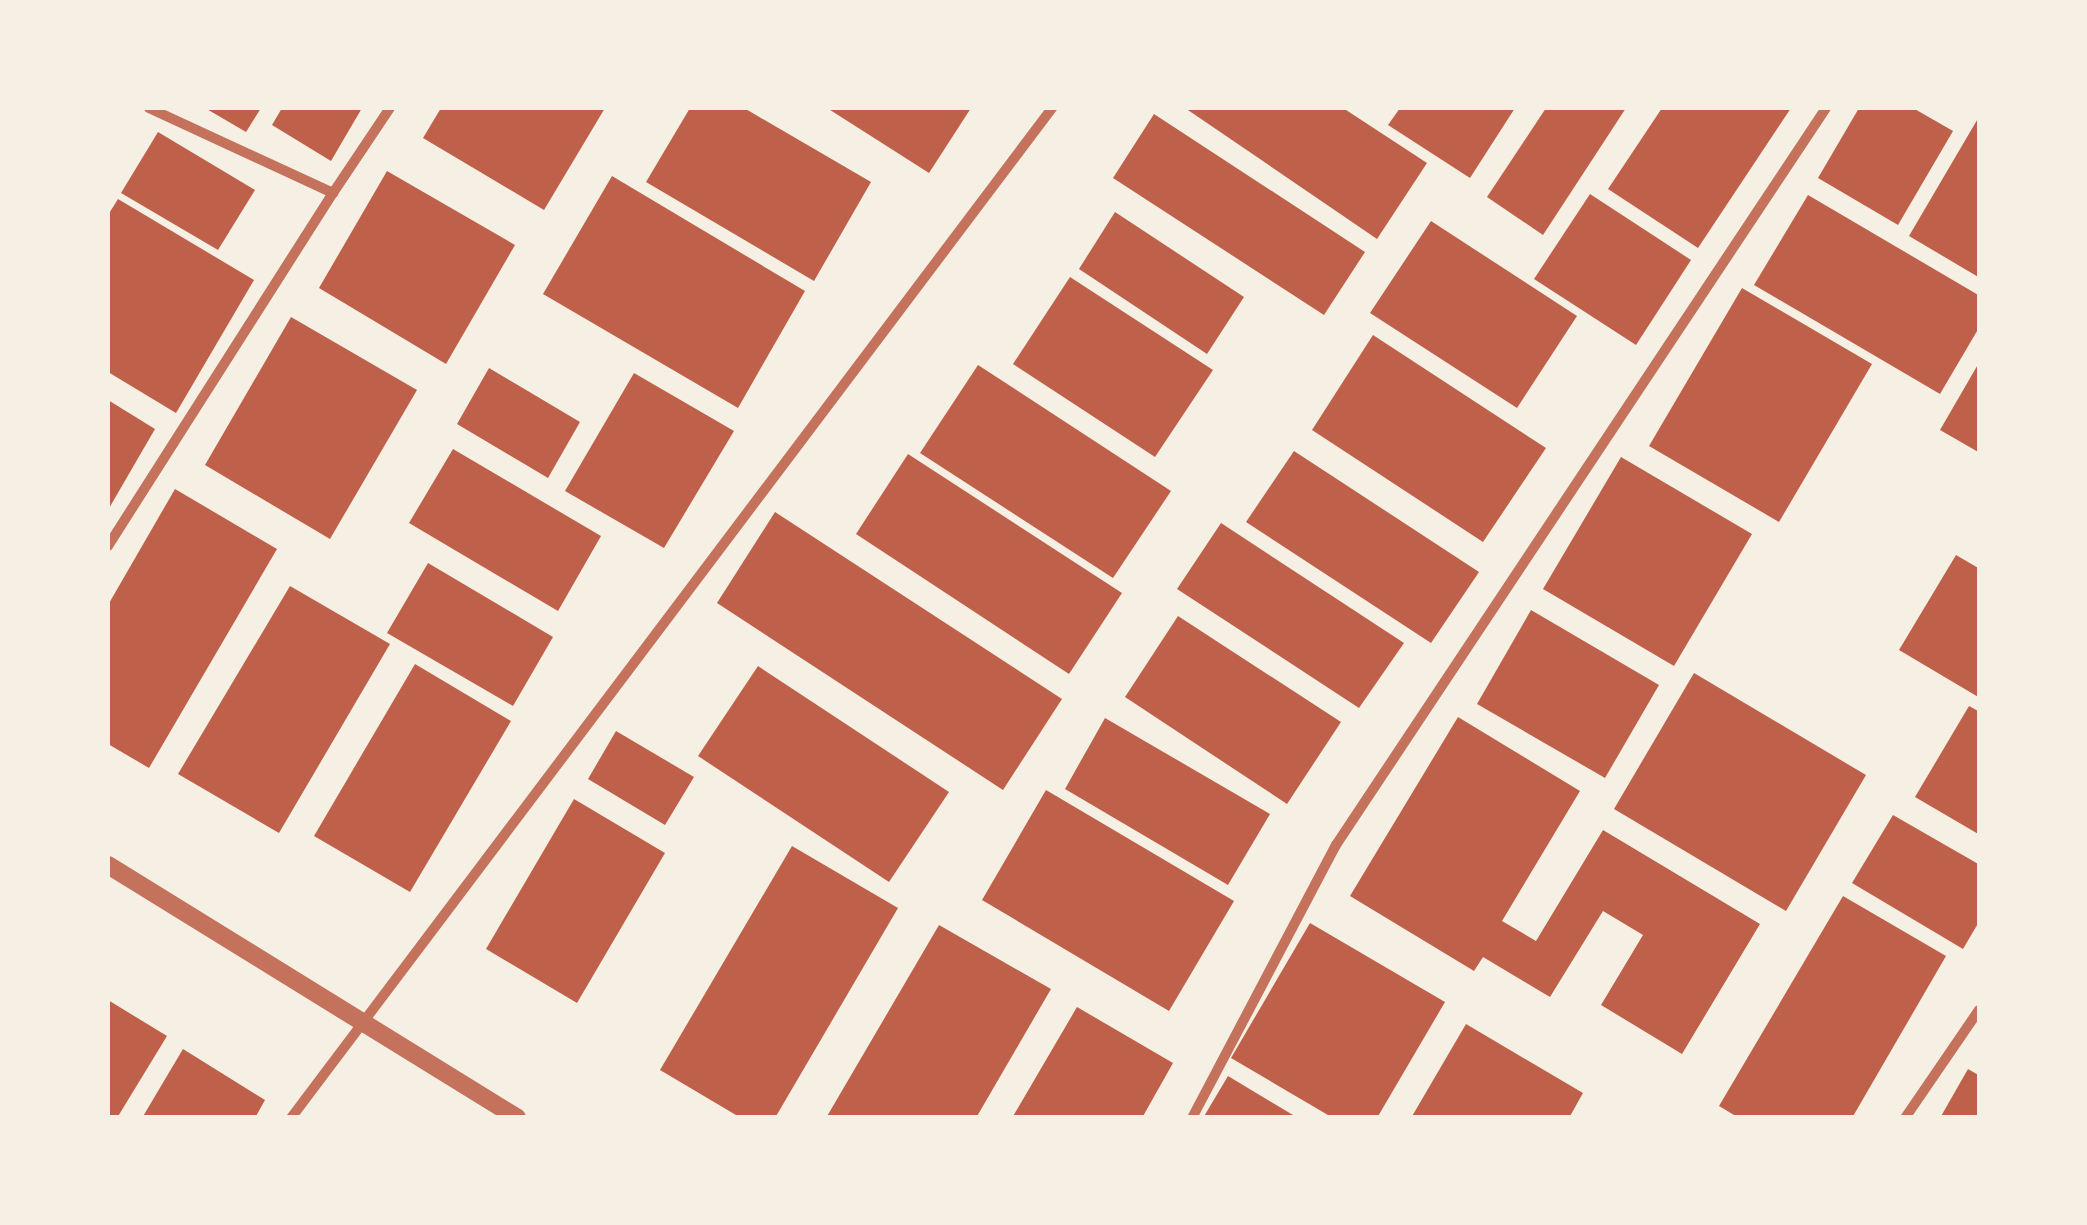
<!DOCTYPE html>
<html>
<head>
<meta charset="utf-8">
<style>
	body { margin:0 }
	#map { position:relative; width:2087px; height:1225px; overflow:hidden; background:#f6efe4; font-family:Jost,sans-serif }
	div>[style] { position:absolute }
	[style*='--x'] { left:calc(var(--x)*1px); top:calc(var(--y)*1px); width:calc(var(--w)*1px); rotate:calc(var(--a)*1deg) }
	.building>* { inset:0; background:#bf614a }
	.minor>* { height:10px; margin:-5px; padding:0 5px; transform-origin:5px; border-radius:5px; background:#c5725c }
	.tertiary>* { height:18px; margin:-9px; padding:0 9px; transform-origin:9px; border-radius:9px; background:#c5725c }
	span { translate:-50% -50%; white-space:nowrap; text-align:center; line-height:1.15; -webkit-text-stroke:10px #f6efe4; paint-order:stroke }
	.frame { position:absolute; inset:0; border:110px solid #f6efe4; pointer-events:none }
</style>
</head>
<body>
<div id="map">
	<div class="building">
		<i style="clip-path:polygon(205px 108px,261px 108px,246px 132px)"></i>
		<i style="clip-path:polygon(282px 108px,362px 108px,331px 161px,272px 125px)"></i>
		<i style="clip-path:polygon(441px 108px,605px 108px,544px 210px,423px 138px)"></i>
		<i style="clip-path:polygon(690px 108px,744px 108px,871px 182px,814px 281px,646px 182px)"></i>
		<i style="clip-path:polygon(827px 108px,971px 108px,929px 173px)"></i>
		<i style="clip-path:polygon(1185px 108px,1343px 108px,1427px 163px,1377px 239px)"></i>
		<i style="clip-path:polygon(1400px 108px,1515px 108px,1470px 178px,1388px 125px)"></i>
		<i style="clip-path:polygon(1546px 108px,1626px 108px,1543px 235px,1487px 197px)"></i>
		<i style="clip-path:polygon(1662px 108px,1791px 108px,1698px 248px,1608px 189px)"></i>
		<i style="clip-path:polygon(1859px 108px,1913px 108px,1953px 131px,1898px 225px,1818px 178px)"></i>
		<i style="clip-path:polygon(1154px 114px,1365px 252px,1324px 315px,1113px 178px)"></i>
		<i style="clip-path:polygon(1980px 115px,1980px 278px,1909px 236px)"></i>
		<i style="clip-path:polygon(158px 132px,255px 190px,218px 250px,121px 193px)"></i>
		<i style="clip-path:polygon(387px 171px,515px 245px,446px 364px,319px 288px)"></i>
		<i style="clip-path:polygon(612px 176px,805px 291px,738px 408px,543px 294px)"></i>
		<i style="clip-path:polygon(1590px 194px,1691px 260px,1636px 345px,1534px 279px)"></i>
		<i style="clip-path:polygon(1808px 195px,1980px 296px,1980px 326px,1940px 394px,1754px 285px)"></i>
		<i style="clip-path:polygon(118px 199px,254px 280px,176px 413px,108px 372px,108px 215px)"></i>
		<i style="clip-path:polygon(1115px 212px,1244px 297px,1207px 354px,1079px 269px)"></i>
		<i style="clip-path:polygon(1431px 221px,1577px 316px,1517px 408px,1370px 313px)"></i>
		<i style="clip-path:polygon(1070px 277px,1213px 370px,1155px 457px,1013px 364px)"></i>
		<i style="clip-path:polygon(1742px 288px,1872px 364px,1779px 522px,1649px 446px)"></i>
		<i style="clip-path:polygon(291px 317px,417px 390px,330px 539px,205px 465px)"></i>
		<i style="clip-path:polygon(1373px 335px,1546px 448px,1483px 542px,1312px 430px)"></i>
		<i style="clip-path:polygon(1980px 361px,1980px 453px,1940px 430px)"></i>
		<i style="clip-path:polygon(978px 365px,1171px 491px,1113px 578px,920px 453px)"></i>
		<i style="clip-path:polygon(489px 368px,580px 422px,548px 478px,457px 424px)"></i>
		<i style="clip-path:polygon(634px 373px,734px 431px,664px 548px,565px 491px)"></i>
		<i style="clip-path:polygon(108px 400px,155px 429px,108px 510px)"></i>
		<i style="clip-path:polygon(453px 449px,601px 536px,558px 611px,409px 523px)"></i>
		<i style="clip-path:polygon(1294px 451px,1479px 572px,1431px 643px,1246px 522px)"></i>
		<i style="clip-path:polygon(908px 454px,1122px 593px,1069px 674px,856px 534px)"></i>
		<i style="clip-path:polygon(1621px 457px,1752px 534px,1674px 666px,1543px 589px)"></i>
		<i style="clip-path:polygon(175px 489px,277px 549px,149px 768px,108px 744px,108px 605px)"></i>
		<i style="clip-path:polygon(775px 512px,1062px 699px,1003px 790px,717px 603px)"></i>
		<i style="clip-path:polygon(1221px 523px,1404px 643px,1359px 708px,1177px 589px)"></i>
		<i style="clip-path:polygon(1956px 555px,1980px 569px,1980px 698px,1899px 650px)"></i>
		<i style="clip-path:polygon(428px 563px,553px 637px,513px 706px,387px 633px)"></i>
		<i style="clip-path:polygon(290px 586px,390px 644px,279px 833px,178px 774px)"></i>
		<i style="clip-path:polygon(1531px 610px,1659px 685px,1605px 778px,1477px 704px)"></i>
		<i style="clip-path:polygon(1178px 616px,1341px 722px,1287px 804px,1125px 697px)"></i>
		<i style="clip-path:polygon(415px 664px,511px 721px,410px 892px,314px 836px)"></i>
		<i style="clip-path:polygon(758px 666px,949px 792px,889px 882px,698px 756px)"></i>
		<i style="clip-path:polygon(1694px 673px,1866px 775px,1786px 911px,1614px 809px)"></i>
		<i style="clip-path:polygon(1969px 706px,1980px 712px,1980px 835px,1915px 797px)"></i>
		<i style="clip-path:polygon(1458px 717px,1580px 791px,1502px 921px,1536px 941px,1603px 830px,1760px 924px,1682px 1054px,1601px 1005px,1643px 935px,1603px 911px,1550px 997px,1483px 957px,1474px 971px,1350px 896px)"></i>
		<i style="clip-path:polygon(1105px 718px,1270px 814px,1228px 885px,1065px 789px)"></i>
		<i style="clip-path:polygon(616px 731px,694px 777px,665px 825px,588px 779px)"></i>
		<i style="clip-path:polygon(1046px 790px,1234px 901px,1169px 1011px,982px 900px)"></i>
		<i style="clip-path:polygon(574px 799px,665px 853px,577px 1003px,486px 949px)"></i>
		<i style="clip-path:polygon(1893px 815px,1980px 865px,1980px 920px,1963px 949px,1852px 883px)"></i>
		<i style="clip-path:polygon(792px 846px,898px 908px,775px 1118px,741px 1118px,660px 1070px)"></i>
		<i style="clip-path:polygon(1843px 896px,1946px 956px,1852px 1118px,1739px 1118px,1719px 1106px)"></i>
		<i style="clip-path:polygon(1310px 923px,1445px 1002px,1377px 1118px,1333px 1118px,1231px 1058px)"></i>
		<i style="clip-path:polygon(939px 925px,1051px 989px,976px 1118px,826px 1118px)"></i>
		<i style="clip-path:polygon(108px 1000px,167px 1036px,117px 1118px,108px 1118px)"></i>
		<i style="clip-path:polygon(1077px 1007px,1173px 1063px,1142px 1118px,1012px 1118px)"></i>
		<i style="clip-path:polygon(1466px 1024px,1583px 1093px,1569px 1118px,1411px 1118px)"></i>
		<i style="clip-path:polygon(183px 1049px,265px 1100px,255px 1118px,142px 1118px)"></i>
		<i style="clip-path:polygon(1968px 1069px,1980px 1076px,1980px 1118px,1940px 1118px)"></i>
		<i style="clip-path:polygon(1228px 1076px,1298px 1118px,1203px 1118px)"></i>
	</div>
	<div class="minor">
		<i style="--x:149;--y:108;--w:203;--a:24.8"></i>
		<i style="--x:333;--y:193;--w:102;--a:-56.2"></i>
		<i style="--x:108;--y:546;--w:419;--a:-57.5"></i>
		<i style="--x:291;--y:1118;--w:1265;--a:-53"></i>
		<i style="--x:1192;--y:1118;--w:309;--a:-62.2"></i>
		<i style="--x:1336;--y:845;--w:885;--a:-56.38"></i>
		<i style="--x:1905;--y:1118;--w:131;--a:-55.6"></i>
	</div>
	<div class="tertiary">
		<i style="--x:108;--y:865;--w:481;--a:31.7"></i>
	</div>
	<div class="frame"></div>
</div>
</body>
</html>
